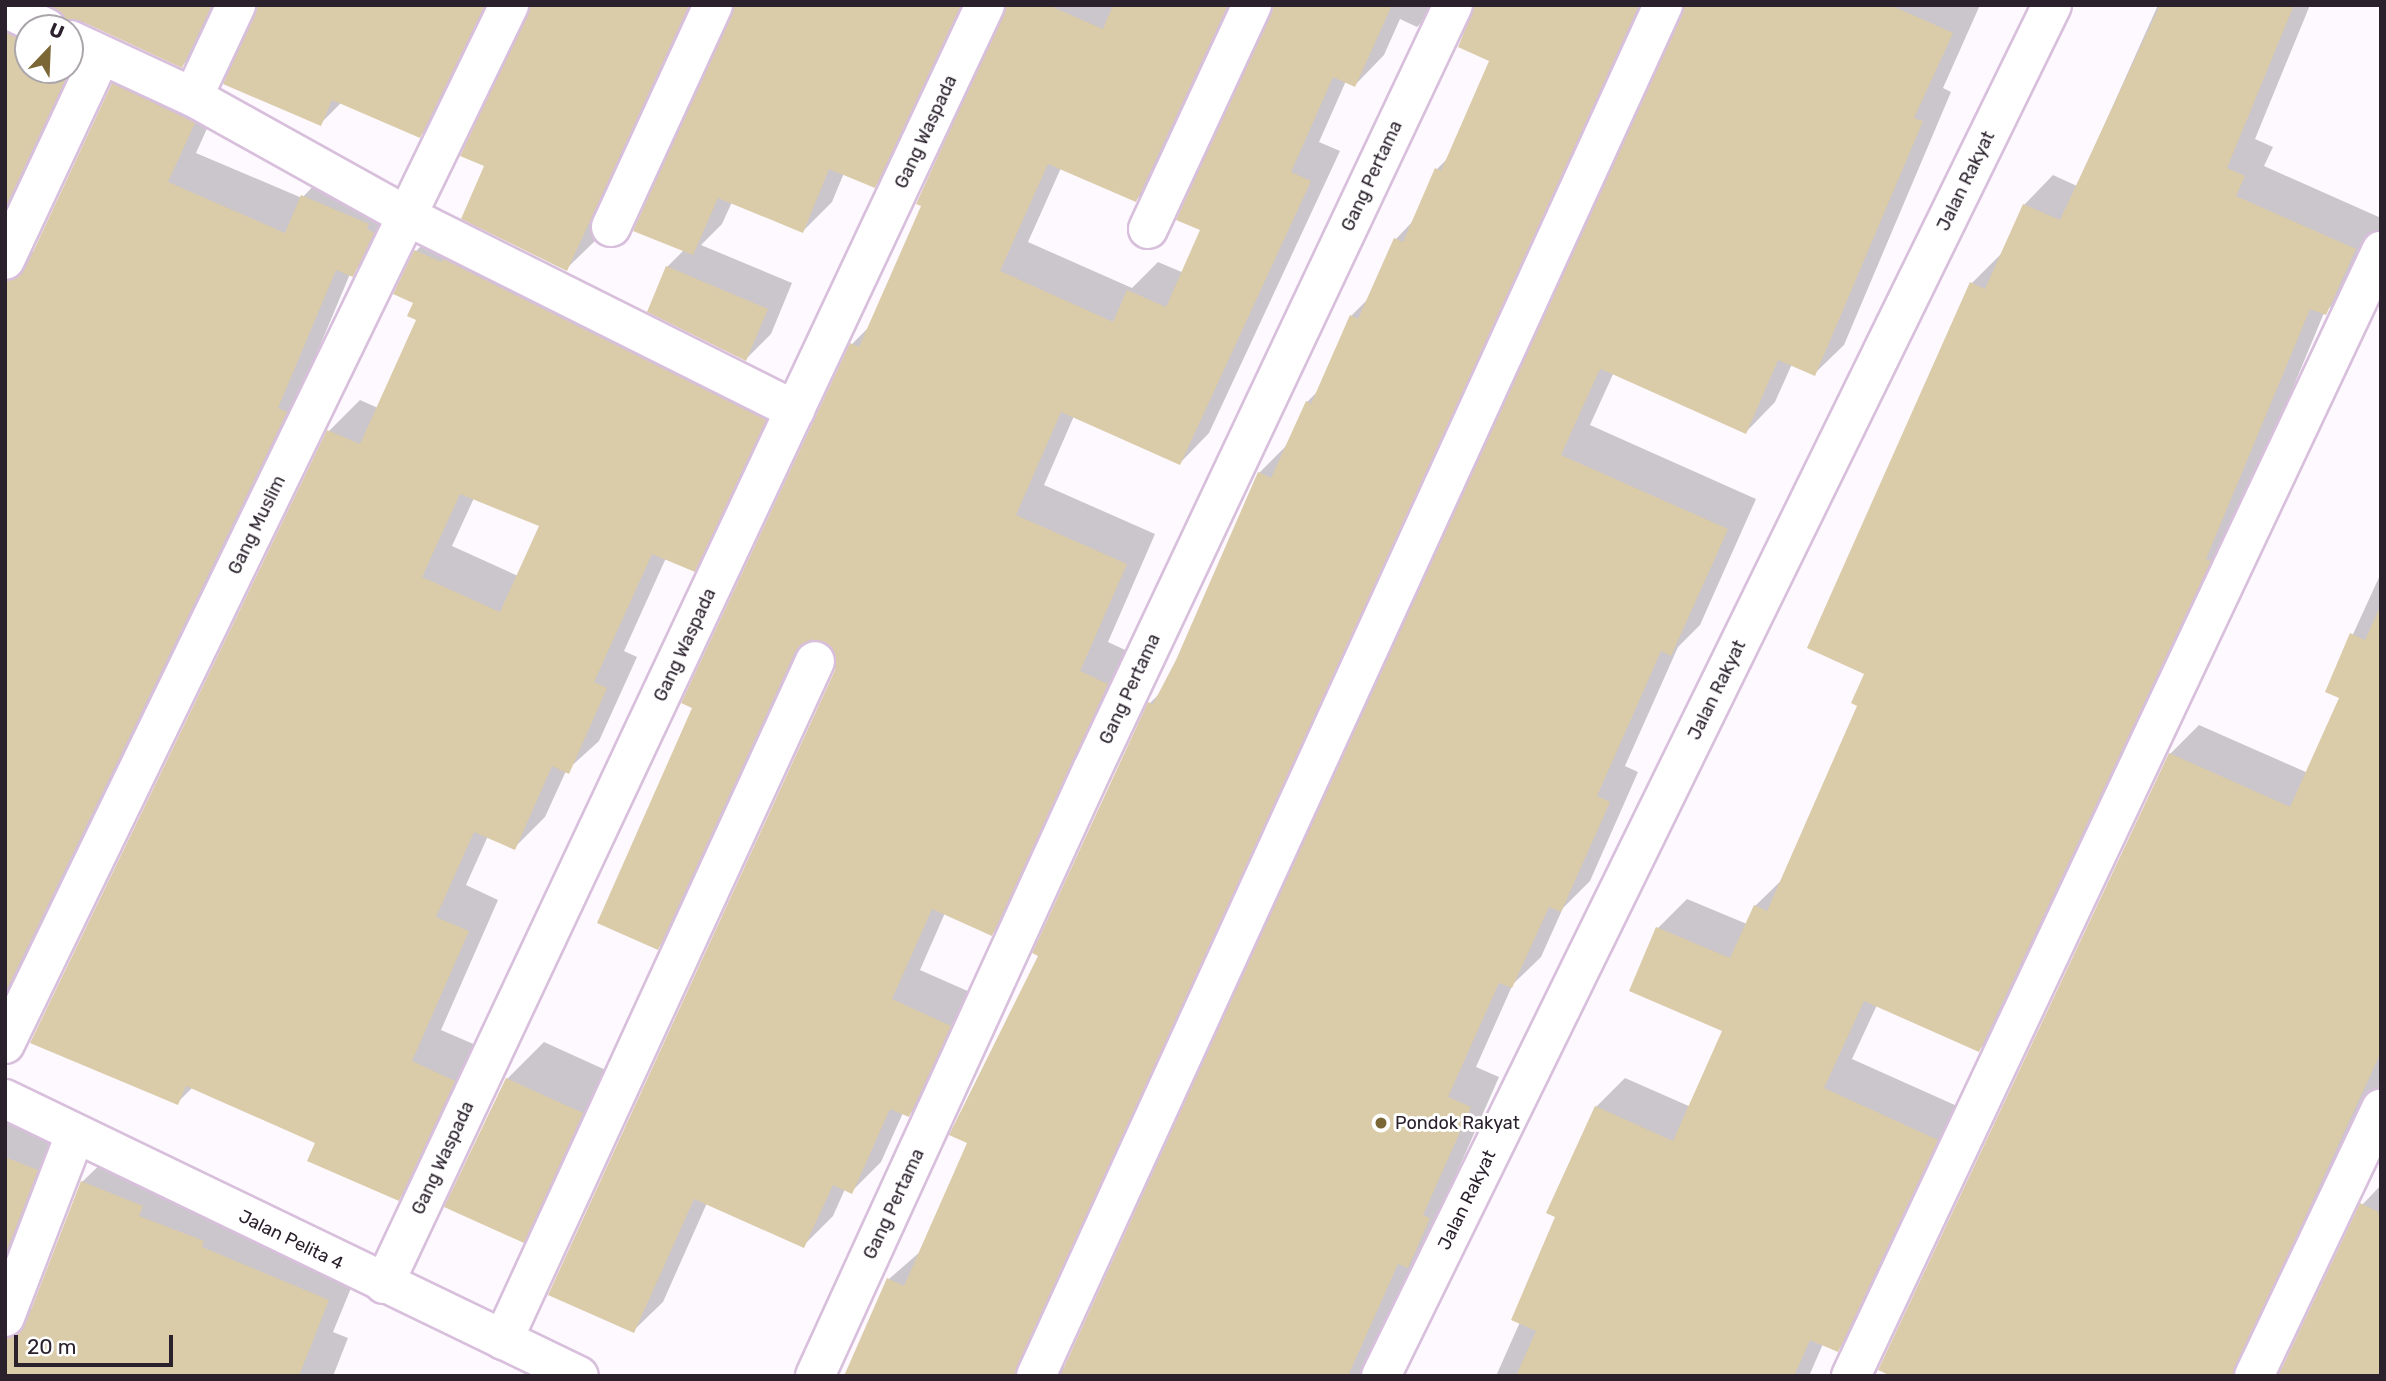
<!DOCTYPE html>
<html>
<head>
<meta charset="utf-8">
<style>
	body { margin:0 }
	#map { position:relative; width:2386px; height:1381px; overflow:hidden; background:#fef8ff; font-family:Rubik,sans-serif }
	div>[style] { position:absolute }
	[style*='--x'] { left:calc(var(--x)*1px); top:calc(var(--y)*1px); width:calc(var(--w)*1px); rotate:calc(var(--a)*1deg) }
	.shadow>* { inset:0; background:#0003 }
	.building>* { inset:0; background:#dacba9 }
	.roads { filter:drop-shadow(2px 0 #d8bfdc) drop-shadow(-2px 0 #d8bfdc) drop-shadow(0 2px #d8bfdc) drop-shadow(0 -2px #d8bfdc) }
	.street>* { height:38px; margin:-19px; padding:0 19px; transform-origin:19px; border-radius:19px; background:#fff }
	.secondary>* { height:38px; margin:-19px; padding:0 19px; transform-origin:19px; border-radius:19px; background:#fff }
	.dots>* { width:19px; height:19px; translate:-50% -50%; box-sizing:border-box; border:4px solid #fff; border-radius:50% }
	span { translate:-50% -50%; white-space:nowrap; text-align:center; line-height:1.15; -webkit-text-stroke:6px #fff; paint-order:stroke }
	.street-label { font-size:18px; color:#2a212c }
	.poi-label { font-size:18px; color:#2a212c }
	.left { translate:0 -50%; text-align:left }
	.frame { position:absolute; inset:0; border:7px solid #2a212c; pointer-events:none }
	.north { position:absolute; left:14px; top:14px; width:70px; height:70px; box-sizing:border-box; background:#fff; border:2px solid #aaa6ab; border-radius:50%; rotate:23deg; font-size:19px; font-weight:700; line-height:28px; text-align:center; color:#2a212c }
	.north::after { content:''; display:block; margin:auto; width:24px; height:32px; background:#7b6635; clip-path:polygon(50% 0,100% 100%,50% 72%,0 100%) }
	.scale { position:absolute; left:14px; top:1335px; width:159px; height:32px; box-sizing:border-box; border:4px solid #2a212c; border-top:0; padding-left:9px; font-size:21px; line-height:24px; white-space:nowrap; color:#2a212c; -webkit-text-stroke:5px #fff; paint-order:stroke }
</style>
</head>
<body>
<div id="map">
	<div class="shadow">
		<i style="clip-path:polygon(evenodd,5px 5px,42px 5px,67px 19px,53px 5px,226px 5px,211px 36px,182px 66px,83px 22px,100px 35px,25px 251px,35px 252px,113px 85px,143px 55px,223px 93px,196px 153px,302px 198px,332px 166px,397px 195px,382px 246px,350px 274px,306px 379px,315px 383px,5px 1007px,5px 5px,28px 28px,70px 28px,70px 70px,28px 70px,28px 28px)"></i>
		<i style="clip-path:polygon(257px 5px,498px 5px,449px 107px,420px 136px,342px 102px,320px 124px)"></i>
		<i style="clip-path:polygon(532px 5px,706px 5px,596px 240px,566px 269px,486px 165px)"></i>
		<i style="clip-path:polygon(734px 5px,975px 5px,904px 156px,875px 186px,844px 173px,832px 202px,803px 231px,732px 202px,722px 224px,701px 245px,792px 283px,771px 334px,746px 359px,649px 311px,667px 267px,684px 250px)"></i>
		<i style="clip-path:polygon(1006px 5px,1242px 5px,1165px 171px,1136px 200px,1061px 168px,1028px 242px,1132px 288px,1158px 262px,1184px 273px,1203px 230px,1273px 5px,1439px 5px,1417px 27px,1400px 19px,1384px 55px,1355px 85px,1346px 81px,1319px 142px,1340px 151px,1209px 433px,1180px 463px,1074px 416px,1044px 485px,1155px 534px,1108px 642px,1136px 655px,1021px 904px,992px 934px,945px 913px,920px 970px,979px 996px,938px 1086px,909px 1115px,903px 1113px,881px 1162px,851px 1192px,845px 1189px,833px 1216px,803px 1246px,707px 1203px,663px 1302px,633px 1331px,837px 670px,834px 647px,816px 639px,687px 919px,658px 948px,852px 344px,870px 326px,1007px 15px)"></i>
		<i style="clip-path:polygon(1476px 5px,1654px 5px,1058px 1367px,1066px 1367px,1686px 5px,1980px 5px,1943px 88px,1951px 92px,1844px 345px,1814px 374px,1792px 364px,1775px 402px,1746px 432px,1614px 372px,1590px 425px,1756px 499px,1700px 625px,1678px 647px,1625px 766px,1638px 772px,1590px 881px,1563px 908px,1541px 957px,1513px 984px,1476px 1067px,1499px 1077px,1451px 1186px,1459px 1189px,1437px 1236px,1416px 1256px,1364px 1371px,1373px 1376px,846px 1376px,889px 1279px,921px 1251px,969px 1142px,1040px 955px,1150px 703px,1162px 691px,1177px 661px,1259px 473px,1288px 444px,1307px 402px,1319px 390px,1351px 316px,1369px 298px,1396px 239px,1414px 220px,1437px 169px,1448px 158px,1491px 60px)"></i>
		<i style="clip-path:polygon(2158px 5px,2310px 5px,2255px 139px,2273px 147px,2264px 166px,2381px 218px,2381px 226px,2354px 284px,2324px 313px,2234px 530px,2008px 1021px,1979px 1050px,1877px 1005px,1852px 1059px,1966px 1110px,1867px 1321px,1838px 1350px,1823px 1344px,1809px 1376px,1496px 1376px,1520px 1322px,1596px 1107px,1625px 1078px,1691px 1107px,1725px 1030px,1658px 928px,1687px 899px,1747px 924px,1755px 906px,1784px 878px,1860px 705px,1972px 283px,2001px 254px,2024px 205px,2053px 175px,2077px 186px)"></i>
		<i style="clip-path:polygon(evenodd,447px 220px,476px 229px,796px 389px,725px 539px,694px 570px,666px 558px,624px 651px,637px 657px,599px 741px,566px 771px,545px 817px,514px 848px,488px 836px,466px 885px,498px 900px,441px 1030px,485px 1049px,429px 1168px,398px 1199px,317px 1142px,193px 1087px,177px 1103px,329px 431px,360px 400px,378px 408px,418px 319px,416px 251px,447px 220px,474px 498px,541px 525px,518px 576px,452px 546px,474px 498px)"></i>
		<i style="clip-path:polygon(2381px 573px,2381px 1082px,2263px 1336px,2273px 1367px,2284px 1369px,2362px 1205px,2381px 1185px,2381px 1376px,1893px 1376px,2170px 754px,2199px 725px,2308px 773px,2342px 697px,2327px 691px)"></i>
		<i style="clip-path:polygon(544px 1042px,619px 1076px,560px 1204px,523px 1241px,507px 1079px)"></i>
		<i style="clip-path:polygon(5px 1115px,67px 1140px,26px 1308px,33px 1309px,82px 1182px,112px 1153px,358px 1271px,333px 1332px,348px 1338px,333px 1376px,5px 1376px)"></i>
	</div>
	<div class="building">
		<i style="clip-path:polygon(49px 5px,212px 5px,182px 68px,79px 20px,65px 19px)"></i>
		<i style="clip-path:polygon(258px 5px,485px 5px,420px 138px,332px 100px,321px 126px,223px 84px)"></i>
		<i style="clip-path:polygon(531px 5px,689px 5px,567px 271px,461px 219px,484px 166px,460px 156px)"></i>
		<i style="clip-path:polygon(734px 5px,961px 5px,875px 188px,829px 169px,803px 233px,718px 198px,693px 255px,633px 231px)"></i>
		<i style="clip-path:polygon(1007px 5px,1048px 5px,1103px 29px,1113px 5px,1228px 5px,1136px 202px,1048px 164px,1000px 271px,1113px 322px,1127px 290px,1166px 307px,1200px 230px,1176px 220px,1273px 5px,1392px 5px,1355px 87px,1333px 77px,1291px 172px,1311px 181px,1180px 465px,1061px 412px,1016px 515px,1127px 564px,1080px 671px,1108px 684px,992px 936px,932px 909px,892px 999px,951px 1026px,909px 1117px,890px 1109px,852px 1194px,833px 1185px,804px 1248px,694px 1199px,634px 1333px,548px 1295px,835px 670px,832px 648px,812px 639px,795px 652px,658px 950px,597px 923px,692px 708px,681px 703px,850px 343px,859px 347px,921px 206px,916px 204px)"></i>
		<i style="clip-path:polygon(1475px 5px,1639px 5px,1015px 1376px,844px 1376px,887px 1278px,904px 1286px,967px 1143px,949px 1135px,1038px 956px,1032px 953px,1148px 702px,1153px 704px,1176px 660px,1258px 472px,1271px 478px,1306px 401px,1311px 404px,1350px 315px,1358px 319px,1394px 238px,1403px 242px,1435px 168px,1441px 171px,1489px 61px,1458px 47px)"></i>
		<i style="clip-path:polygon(1684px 5px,1890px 5px,1953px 33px,1914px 118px,1923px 121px,1815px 376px,1778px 360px,1746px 434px,1601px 369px,1598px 373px,1561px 455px,1728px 529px,1671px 656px,1661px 651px,1597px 796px,1610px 802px,1561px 912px,1549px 907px,1512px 988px,1499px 983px,1448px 1097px,1471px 1107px,1423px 1215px,1430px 1218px,1408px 1268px,1398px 1264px,1348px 1376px,1060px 1376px)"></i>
		<i style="clip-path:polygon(2160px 5px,2294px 5px,2227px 168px,2245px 176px,2236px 196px,2356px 249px,2326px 315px,2310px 309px,2206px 559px,2211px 561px,1979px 1052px,1864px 1001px,1824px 1088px,1938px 1140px,1838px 1352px,1810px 1340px,1794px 1376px,1516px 1376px,1536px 1331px,1511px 1320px,1555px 1217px,1546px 1213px,1595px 1106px,1673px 1141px,1722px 1031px,1629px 991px,1656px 927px,1730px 958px,1754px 905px,1767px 911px,1857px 706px,1851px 703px,1864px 674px,1807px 648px,1970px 282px,1985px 289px,2023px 204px,2060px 220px)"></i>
		<i style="clip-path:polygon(5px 32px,28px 44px,28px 70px,70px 70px,5px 208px)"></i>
		<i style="clip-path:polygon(112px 83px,195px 123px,168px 182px,285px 233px,301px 195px,369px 224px,367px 229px,374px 233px,353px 277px,336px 270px,278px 408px,287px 412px,5px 993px,5px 282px,25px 269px)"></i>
		<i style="clip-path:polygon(evenodd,414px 250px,442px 262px,443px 259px,766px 420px,695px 572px,652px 554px,594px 682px,607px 688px,569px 774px,552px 766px,515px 850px,474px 832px,436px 917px,469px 931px,412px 1061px,455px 1081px,399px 1201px,307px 1161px,315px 1143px,186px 1086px,178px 1105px,30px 1043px,327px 430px,360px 444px,416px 320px,407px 316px,413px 303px,393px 294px,414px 250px,460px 494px,539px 526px,500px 612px,422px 577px,460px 494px)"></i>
		<i style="clip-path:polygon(666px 266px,768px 309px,746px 361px,647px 312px)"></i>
		<i style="clip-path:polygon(2381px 605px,2381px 1052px,2232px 1376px,1891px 1376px,1878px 1370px,2169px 753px,2290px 807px,2339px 698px,2325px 692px,2350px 633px,2365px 640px)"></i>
		<i style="clip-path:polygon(506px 1078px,583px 1113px,524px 1243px,444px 1207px)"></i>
		<i style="clip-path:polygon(5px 1157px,38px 1170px,5px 1255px)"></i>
		<i style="clip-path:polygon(81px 1181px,143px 1206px,139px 1216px,204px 1241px,202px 1247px,329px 1300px,299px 1376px,5px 1376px,5px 1338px,18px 1334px,25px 1325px)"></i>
		<i style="clip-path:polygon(2360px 1203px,2381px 1213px,2381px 1376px,2278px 1376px)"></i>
	</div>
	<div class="roads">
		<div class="street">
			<i style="--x:5;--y:8;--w:46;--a:26"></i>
			<i style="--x:70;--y:40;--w:136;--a:24.9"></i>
			<i style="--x:193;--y:97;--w:245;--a:29.1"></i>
			<i style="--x:407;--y:216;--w:434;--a:26.6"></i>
			<i style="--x:193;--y:97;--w:102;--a:-64.9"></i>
			<i style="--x:611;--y:227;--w:244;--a:-65.3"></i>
			<i style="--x:1148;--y:229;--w:247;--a:-65.1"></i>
			<i style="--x:5;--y:260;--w:226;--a:-64.9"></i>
			<i style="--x:5;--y:1044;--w:1155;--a:-64.12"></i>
			<i style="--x:384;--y:1284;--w:1413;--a:-64.83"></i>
			<i style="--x:5;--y:1317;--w:195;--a:-69"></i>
			<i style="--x:503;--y:1340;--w:747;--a:-65.32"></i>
			<i style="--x:815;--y:1376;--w:666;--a:-65.44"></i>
			<i style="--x:1092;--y:770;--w:846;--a:-64.74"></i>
			<i style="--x:1036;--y:1376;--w:1508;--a:-65.42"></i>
			<i style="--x:1851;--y:1376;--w:1244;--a:-64.77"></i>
			<i style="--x:2254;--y:1376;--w:296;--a:-64.6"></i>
		</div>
		<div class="secondary">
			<i style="--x:5;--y:1099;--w:637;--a:25.76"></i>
			<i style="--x:1381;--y:1376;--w:1526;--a:-63.92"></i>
		</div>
	</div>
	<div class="dots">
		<i style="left:1381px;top:1123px;background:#7b6635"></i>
	</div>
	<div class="street-label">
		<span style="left:926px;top:132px;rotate:-65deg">Gang Waspada</span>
		<span style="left:1372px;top:176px;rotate:-65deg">Gang Pertama</span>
		<span style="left:1966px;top:181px;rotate:-64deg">Jalan Rakyat</span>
		<span style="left:257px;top:525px;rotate:-64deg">Gang Muslim</span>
		<span style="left:685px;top:645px;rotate:-65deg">Gang Waspada</span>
		<span style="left:1130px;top:689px;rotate:-65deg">Gang Pertama</span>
		<span style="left:1717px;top:690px;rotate:-64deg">Jalan Rakyat</span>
		<span style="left:443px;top:1158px;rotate:-65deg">Gang Waspada</span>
		<span style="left:1467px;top:1200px;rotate:-64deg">Jalan Rakyat</span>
		<span style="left:894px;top:1204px;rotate:-65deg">Gang Pertama</span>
		<span style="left:291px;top:1240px;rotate:26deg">Jalan Pelita 4</span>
	</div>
	<div class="poi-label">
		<span class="left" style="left:1395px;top:1123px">Pondok Rakyat</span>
	</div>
	<div class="frame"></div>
	<div class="north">U</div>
	<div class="scale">20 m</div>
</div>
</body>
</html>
